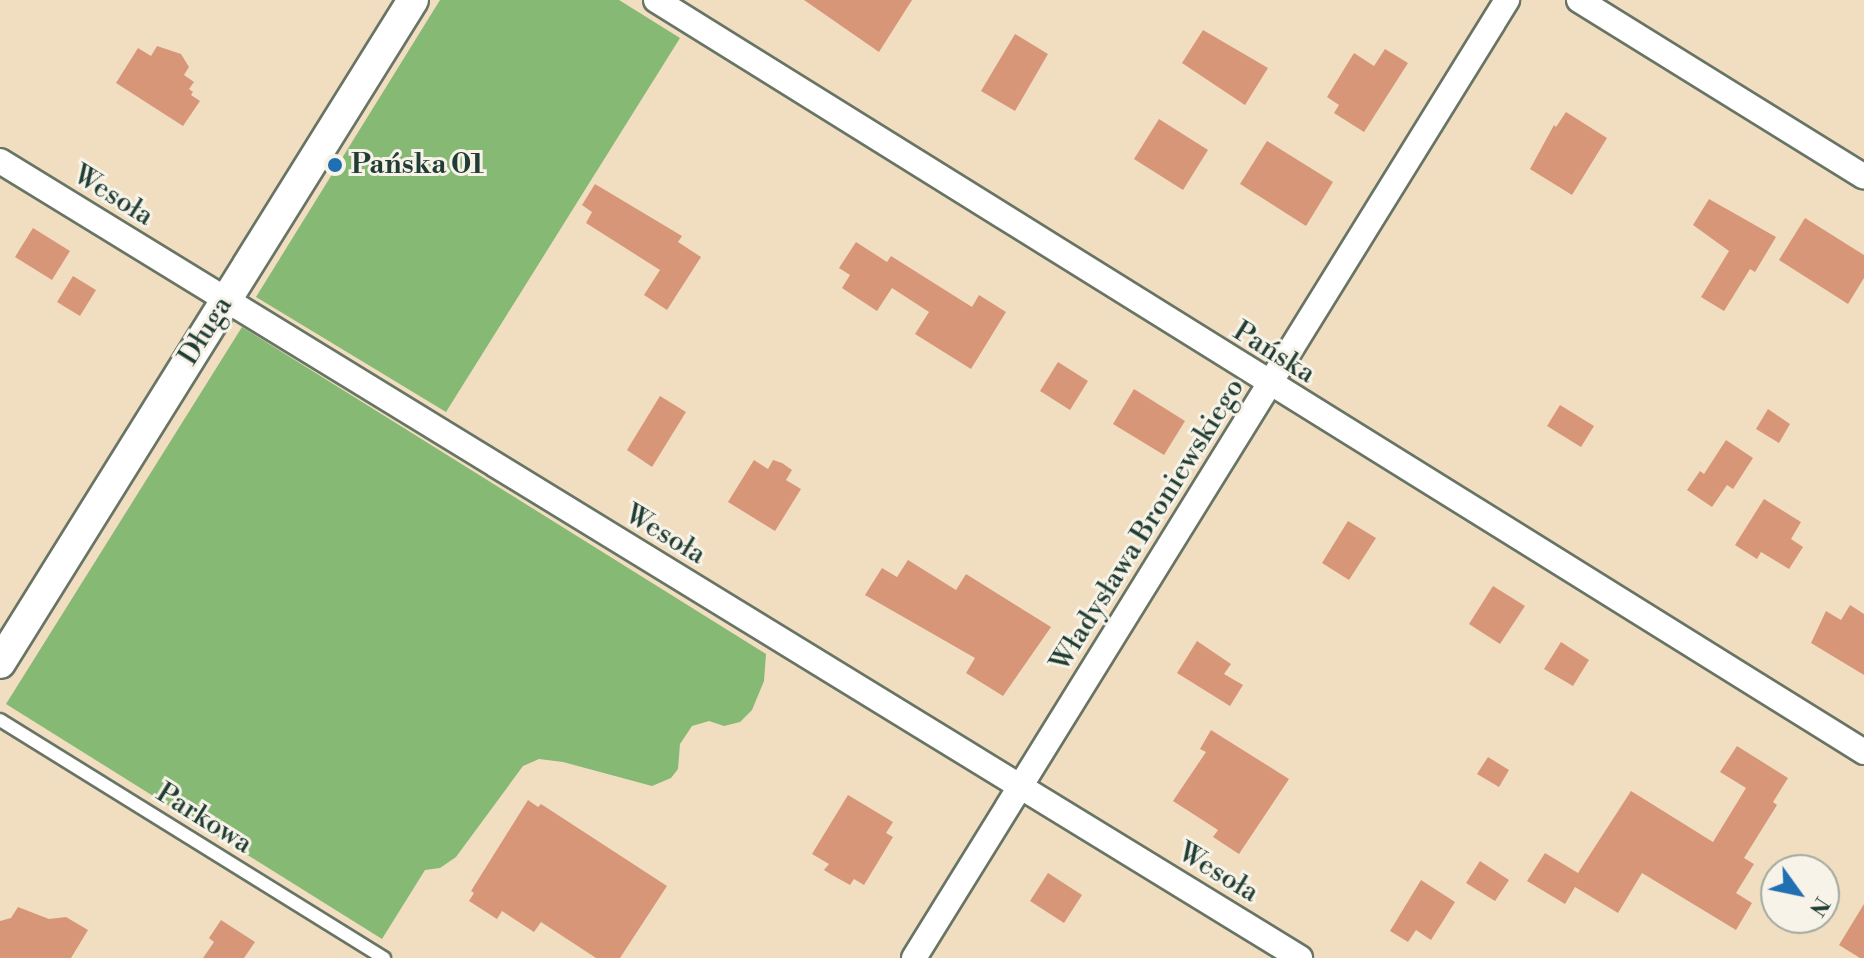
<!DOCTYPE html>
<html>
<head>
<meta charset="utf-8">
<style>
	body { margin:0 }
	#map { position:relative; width:1864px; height:958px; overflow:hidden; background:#f1dec0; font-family:"Libre Bodoni",serif }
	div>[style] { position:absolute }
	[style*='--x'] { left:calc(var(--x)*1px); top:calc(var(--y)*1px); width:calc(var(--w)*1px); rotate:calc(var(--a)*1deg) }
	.forest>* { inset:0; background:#85b974 }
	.building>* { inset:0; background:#d89679 }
	.roads { filter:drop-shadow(2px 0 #687565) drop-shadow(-2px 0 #687565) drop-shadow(0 2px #687565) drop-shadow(0 -2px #687565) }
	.service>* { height:12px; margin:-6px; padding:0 6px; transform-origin:6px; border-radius:6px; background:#fff }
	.minor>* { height:24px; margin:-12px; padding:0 12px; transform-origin:12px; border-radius:12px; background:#fff }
	.tertiary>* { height:30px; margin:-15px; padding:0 15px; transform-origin:15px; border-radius:15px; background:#fff }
	.dots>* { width:22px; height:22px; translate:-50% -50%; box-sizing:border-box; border:4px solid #f7f3e8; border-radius:50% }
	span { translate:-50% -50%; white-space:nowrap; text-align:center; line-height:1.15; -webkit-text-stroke:6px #f7f3e8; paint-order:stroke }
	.poi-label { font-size:28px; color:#1f3d34; font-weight:700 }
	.left { translate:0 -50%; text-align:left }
	.street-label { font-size:28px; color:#1f3d34 }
	.north { position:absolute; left:1760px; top:854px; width:80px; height:80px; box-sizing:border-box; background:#f7f3e8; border:2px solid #a1aaa0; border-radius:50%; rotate:123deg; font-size:22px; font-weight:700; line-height:32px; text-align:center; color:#1f3d34 }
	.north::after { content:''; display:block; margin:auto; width:28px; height:36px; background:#1f6fb2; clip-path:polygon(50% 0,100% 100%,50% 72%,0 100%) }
</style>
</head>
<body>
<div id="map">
	<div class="forest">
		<i style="clip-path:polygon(440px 0,619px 0,680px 38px,446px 412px,256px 297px)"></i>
		<i style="clip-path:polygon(242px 327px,766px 654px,764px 681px,752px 710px,740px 722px,724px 726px,709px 721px,692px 726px,680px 744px,678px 769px,671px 778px,652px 786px,563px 762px,539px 759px,523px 766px,456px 857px,440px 868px,425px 870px,382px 939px,6px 704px)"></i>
	</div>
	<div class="building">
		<i style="clip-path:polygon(804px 0,912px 0,879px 52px)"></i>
		<i style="clip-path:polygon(1203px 30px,1268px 68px,1245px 105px,1182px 63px)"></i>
		<i style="clip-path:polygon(1015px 34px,1048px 54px,1015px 111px,981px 91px)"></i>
		<i style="clip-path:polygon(157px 46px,181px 54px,189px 67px,184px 75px,194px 82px,189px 89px,193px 92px,191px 95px,200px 101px,183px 126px,116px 83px,138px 48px,151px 56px)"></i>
		<i style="clip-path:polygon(1385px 49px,1408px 63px,1364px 132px,1334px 113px,1339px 105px,1327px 97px,1354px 53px,1374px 66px)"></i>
		<i style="clip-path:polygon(1566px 112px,1607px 138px,1572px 195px,1530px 169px,1554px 125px,1556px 127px)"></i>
		<i style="clip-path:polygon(1159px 119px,1208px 150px,1183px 190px,1134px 159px)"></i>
		<i style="clip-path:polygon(1267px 141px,1333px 182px,1306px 226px,1240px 184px)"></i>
		<i style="clip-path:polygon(595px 184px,682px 236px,678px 242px,701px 257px,667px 310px,644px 295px,660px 270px,586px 223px,592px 212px,582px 205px)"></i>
		<i style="clip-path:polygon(1709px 199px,1776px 237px,1755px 272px,1750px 269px,1724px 311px,1701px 297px,1729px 251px,1693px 225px)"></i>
		<i style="clip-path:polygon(1805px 218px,1864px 255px,1864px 278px,1848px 304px,1779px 260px)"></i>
		<i style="clip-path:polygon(33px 228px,70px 251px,52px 280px,15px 257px)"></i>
		<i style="clip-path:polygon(856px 242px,887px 262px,891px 256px,972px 307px,979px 295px,1006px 312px,971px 369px,915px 334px,929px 312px,892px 288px,877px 311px,842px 288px,850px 275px,839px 268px)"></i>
		<i style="clip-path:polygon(73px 276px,96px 290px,80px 316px,57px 302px)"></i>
		<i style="clip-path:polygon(1058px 362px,1088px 381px,1070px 410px,1040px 391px)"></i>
		<i style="clip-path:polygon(1134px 389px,1185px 421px,1164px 455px,1113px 424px)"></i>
		<i style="clip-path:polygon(660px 396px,686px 412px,652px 467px,627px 450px)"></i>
		<i style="clip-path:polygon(1560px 405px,1594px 426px,1581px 447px,1547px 426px)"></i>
		<i style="clip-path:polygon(1768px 409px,1790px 424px,1779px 443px,1756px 429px)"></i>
		<i style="clip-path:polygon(1726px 440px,1753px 458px,1733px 489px,1727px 485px,1712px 507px,1687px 490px,1700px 471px,1704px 474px)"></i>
		<i style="clip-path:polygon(754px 460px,768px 469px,773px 460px,782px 463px,792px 470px,786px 480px,801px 489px,775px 531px,728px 502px)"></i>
		<i style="clip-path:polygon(1764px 499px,1801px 522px,1791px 539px,1803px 547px,1789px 569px,1761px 552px,1757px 559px,1735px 545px)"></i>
		<i style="clip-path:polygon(1348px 521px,1376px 538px,1349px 580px,1322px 563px)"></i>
		<i style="clip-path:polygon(908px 560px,956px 590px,966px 574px,1051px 627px,1003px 696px,966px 673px,975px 658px,865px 595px,882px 568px,897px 577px)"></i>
		<i style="clip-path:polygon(1493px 586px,1525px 606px,1500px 644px,1469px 624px)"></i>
		<i style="clip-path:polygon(1850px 605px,1864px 614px,1864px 675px,1811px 643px,1826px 611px,1841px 620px)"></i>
		<i style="clip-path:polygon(1197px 641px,1231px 664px,1224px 674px,1243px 685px,1230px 706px,1177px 673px)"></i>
		<i style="clip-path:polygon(1561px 642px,1589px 660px,1573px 686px,1544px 669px)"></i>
		<i style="clip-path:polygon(1211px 730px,1289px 779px,1239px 854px,1213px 837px,1218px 830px,1173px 801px,1206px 752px,1200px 749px)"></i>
		<i style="clip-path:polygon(1737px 746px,1788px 778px,1773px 802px,1777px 805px,1744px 858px,1754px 864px,1736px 893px,1752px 903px,1736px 930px,1642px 873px,1618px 913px,1575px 887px,1565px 904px,1527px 881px,1545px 853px,1578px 873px,1631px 791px,1713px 842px,1746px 788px,1720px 772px)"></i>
		<i style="clip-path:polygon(1488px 757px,1509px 770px,1499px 787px,1477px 774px)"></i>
		<i style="clip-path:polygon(848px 795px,893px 822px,886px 833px,893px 837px,864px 885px,854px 879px,850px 885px,832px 875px,824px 870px,829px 864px,812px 854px)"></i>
		<i style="clip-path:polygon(528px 800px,538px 807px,541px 804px,667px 886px,620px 958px,596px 958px,541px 922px,534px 932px,502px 911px,497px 919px,469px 901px,474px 893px,471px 891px)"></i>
		<i style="clip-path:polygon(1480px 861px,1509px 880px,1495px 901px,1466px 883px)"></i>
		<i style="clip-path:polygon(1048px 873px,1082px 895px,1064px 923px,1030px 901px)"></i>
		<i style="clip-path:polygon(1421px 880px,1455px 902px,1431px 940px,1416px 930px,1408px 942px,1390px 931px)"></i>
		<i style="clip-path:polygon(1864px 904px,1864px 958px,1860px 958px,1839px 945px)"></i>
		<i style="clip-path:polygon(18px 907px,49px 919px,66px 917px,88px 930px,71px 958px,0 958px,0 921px,11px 918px)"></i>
		<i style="clip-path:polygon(221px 920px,255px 942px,244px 958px,203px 958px,214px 942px,209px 938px)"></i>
	</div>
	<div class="roads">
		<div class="service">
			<i style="--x:0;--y:720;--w:452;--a:31.8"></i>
		</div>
		<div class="minor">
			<i style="--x:656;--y:0;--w:1423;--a:31.9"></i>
			<i style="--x:1579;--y:0;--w:335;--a:31.8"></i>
			<i style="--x:0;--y:161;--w:1525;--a:31.51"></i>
			<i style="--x:914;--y:958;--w:1127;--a:-58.24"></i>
		</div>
		<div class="tertiary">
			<i style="--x:0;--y:663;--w:781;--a:-58.08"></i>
		</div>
	</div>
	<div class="dots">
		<i style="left:335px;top:165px;background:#1f6fb2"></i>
	</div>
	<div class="poi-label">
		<span class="left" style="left:351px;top:165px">Pańska 01</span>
	</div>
	<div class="street-label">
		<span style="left:113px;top:196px;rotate:32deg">Wesoła</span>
		<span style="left:206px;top:331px;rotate:-58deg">Długa</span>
		<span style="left:1274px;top:353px;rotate:32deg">Pańska</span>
		<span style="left:1148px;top:525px;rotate:-58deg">Władysława Broniewskiego</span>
		<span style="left:665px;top:535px;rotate:31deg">Wesoła</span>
		<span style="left:204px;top:819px;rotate:32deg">Parkowa</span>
		<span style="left:1218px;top:873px;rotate:31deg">Wesoła</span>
	</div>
	<div class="north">N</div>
</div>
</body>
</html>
